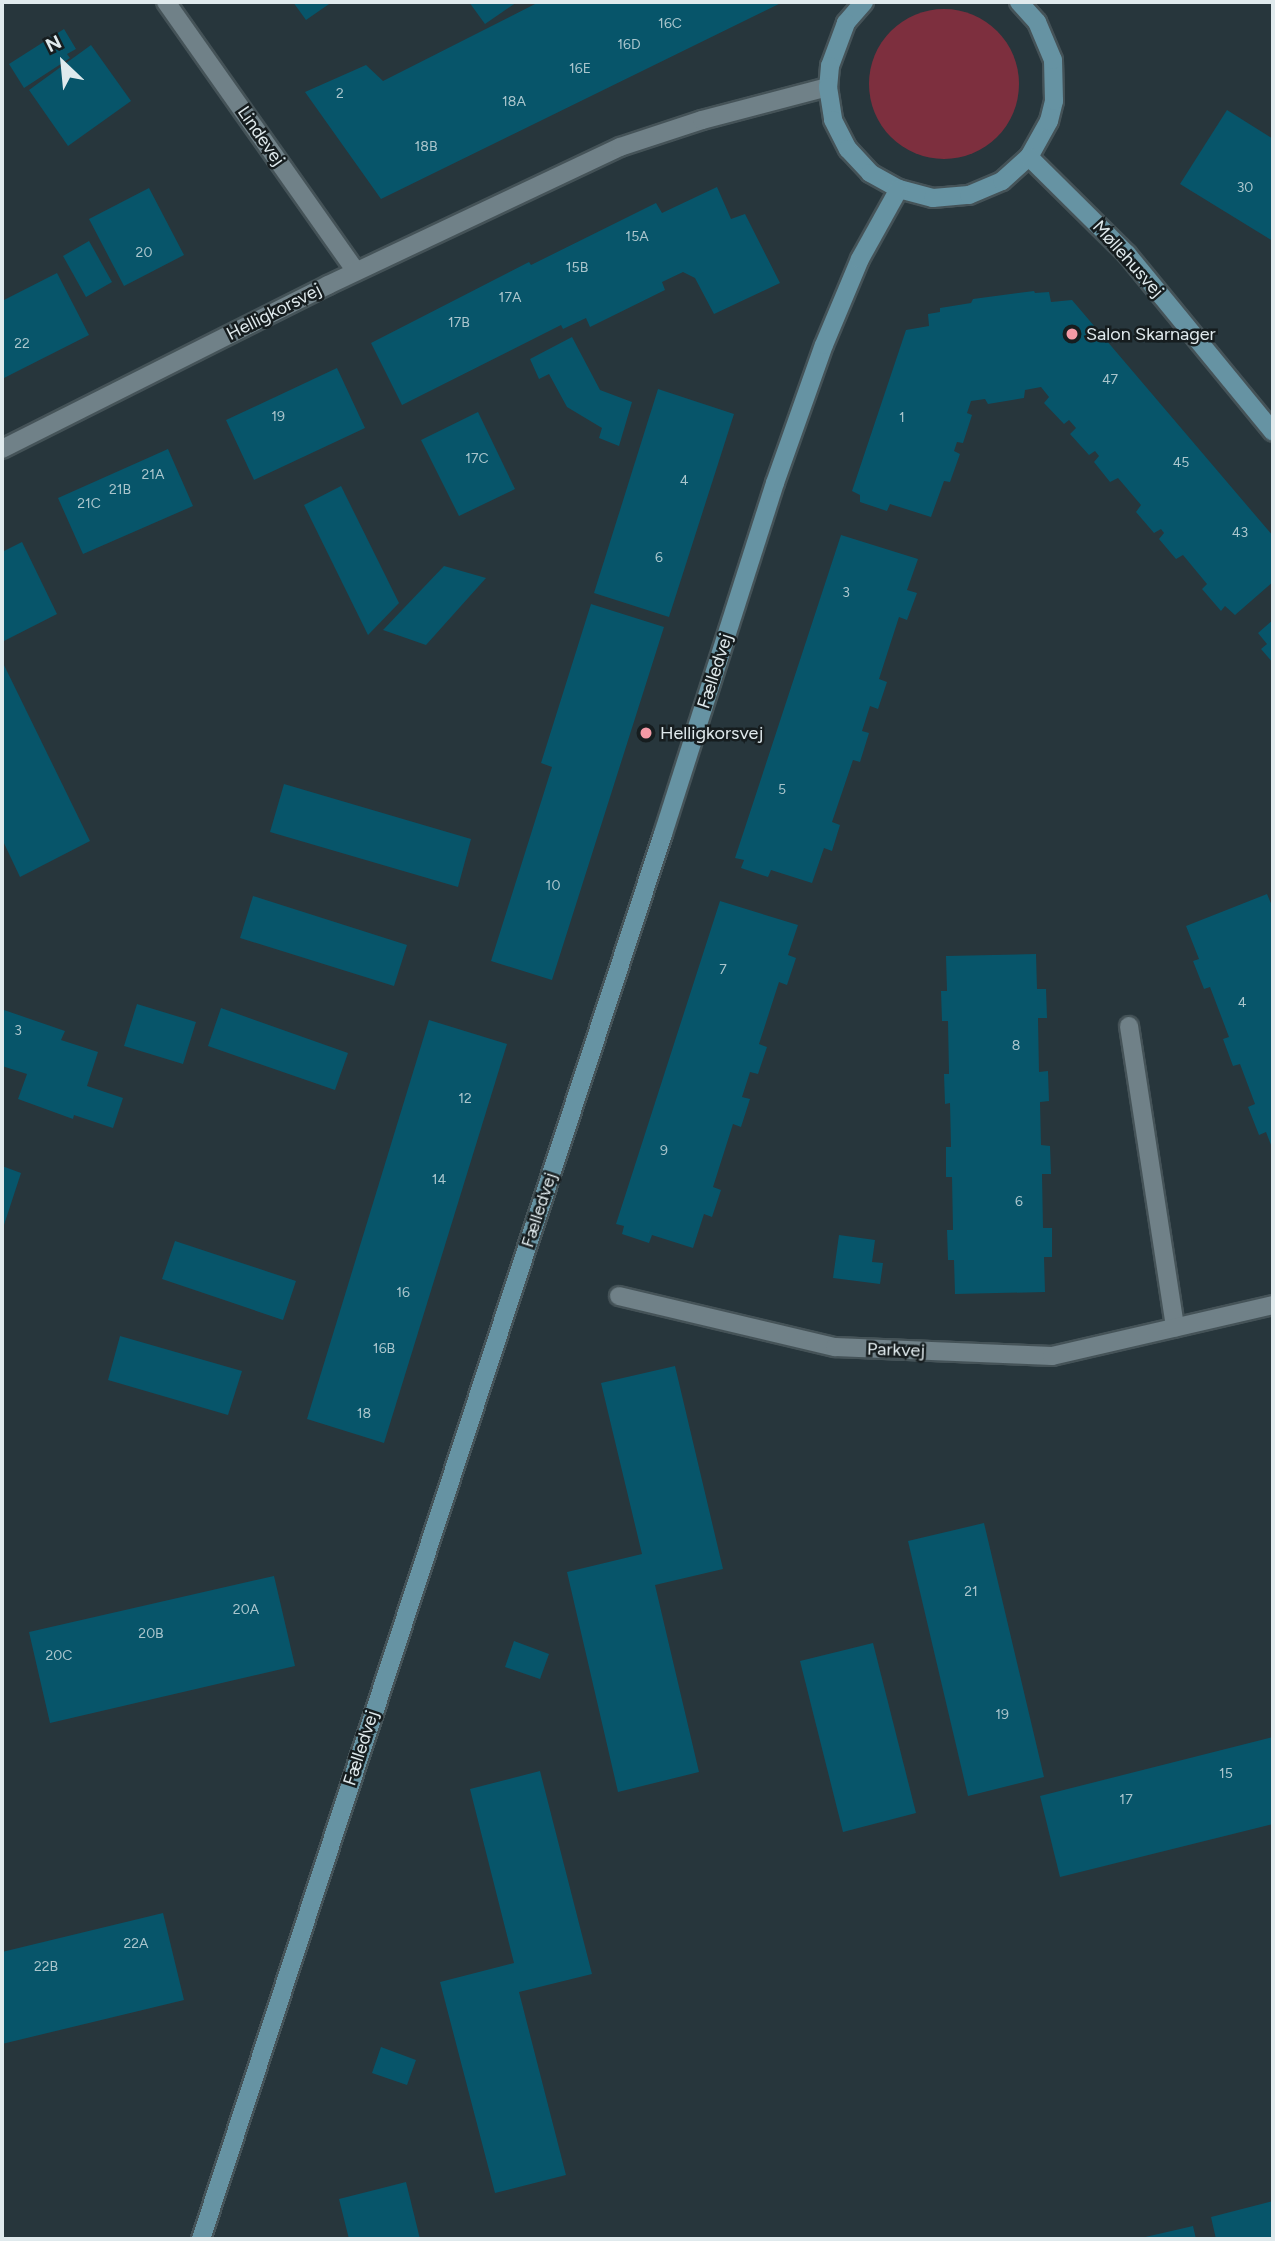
<!DOCTYPE html>
<html>
<head>
<meta charset="utf-8">
<style>
	body { margin:0 }
	#map { position:relative; width:1275px; height:2241px; overflow:hidden; background:#27363c; font-family:Figtree,sans-serif }
	div>[style] { position:absolute }
	[style*='--x'] { left:calc(var(--x)*1px); top:calc(var(--y)*1px); width:calc(var(--w)*1px); rotate:calc(var(--a)*1deg) }
	.green>* { inset:0; background:#7d2f3e }
	.round { border-radius:50% }
	.building>* { inset:0; background:#07556a }
	.roads { filter:drop-shadow(2px 0 #455358) drop-shadow(-2px 0 #455358) drop-shadow(0 2px #455358) drop-shadow(0 -2px #455358) }
	.street>* { height:18px; margin:-9px; padding:0 9px; transform-origin:9px; border-radius:9px; background:#708188 }
	.secondary>* { height:18px; margin:-9px; padding:0 9px; transform-origin:9px; border-radius:9px; background:#6693a3 }
	.dots>* { width:19px; height:19px; translate:-50% -50%; box-sizing:border-box; border:4px solid #161d1f; border-radius:50% }
	span { translate:-50% -50%; white-space:nowrap; text-align:center; line-height:1.15; -webkit-text-stroke:5px #161d1f; paint-order:stroke }
	.number-label { font-size:14px; color:#aac5cc }
	.number-label span { -webkit-text-stroke-width:0 }
	.street-label { font-size:18px; color:#e0eaed }
	.poi-label { font-size:18px; color:#e0eaed }
	.left { translate:0 -50%; text-align:left }
	.frame { position:absolute; inset:0; border:4px solid #e0eaed; pointer-events:none }
	.north { position:absolute; left:28px; top:28px; width:70px; height:70px; -webkit-text-stroke:5px #161d1f; paint-order:stroke; rotate:334deg; font-size:19px; font-weight:700; line-height:28px; text-align:center; color:#e0eaed }
	.north::after { content:''; display:block; margin:auto; width:24px; height:32px; background:#e0eaed; clip-path:polygon(50% 0,100% 100%,50% 72%,0 100%) }
</style>
</head>
<body>
<div id="map">
	<div class="green">
		<i class="round" style="left:869px;top:9px;width:150px;height:150px"></i>
	</div>
	<div class="building">
		<i style="clip-path:polygon(293px 2px,332px 2px,306px 20px)"></i>
		<i style="clip-path:polygon(469px 2px,517px 2px,485px 24px)"></i>
		<i style="clip-path:polygon(539px 2px,783px 2px,381px 199px,305px 92px,366px 65px,383px 81px)"></i>
		<i style="clip-path:polygon(64px 29px,76px 49px,67px 54px,70px 58px,24px 88px,9px 64px)"></i>
		<i style="clip-path:polygon(91px 45px,131px 101px,68px 146px,29px 90px)"></i>
		<i style="clip-path:polygon(1227px 110px,1273px 139px,1273px 241px,1180px 184px)"></i>
		<i style="clip-path:polygon(717px 187px,731px 219px,745px 214px,780px 283px,714px 314px,695px 278px,683px 272px,662px 282px,665px 290px,590px 327px,586px 318px,563px 329px,561px 325px,402px 405px,371px 343px,529px 262px,531px 265px,656px 203px,662px 213px)"></i>
		<i style="clip-path:polygon(149px 188px,184px 255px,124px 286px,89px 219px)"></i>
		<i style="clip-path:polygon(89px 241px,112px 282px,86px 297px,63px 256px)"></i>
		<i style="clip-path:polygon(57px 273px,89px 335px,2px 379px,2px 301px)"></i>
		<i style="clip-path:polygon(1034px 291px,1035px 293px,1049px 292px,1051px 302px,1072px 300px,1273px 536px,1273px 582px,1235px 615px,1225px 606px,1221px 611px,1202px 589px,1207px 584px,1183px 555px,1176px 559px,1159px 539px,1164px 533px,1161px 529px,1154px 533px,1136px 512px,1141px 505px,1118px 478px,1110px 482px,1094px 462px,1099px 456px,1095px 451px,1089px 455px,1070px 434px,1076px 428px,1069px 420px,1064px 424px,1044px 403px,1049px 397px,1041px 387px,1025px 390px,1024px 398px,988px 404px,985px 399px,971px 401px,967px 413px,972px 415px,963px 443px,957px 442px,954px 451px,960px 454px,950px 482px,944px 481px,931px 517px,890px 504px,887px 511px,860px 502px,860px 495px,852px 491px,906px 330px,929px 326px,928px 314px,940px 312px,940px 308px,971px 303px,973px 299px)"></i>
		<i style="clip-path:polygon(572px 337px,600px 390px,632px 402px,619px 446px,599px 438px,602px 428px,567px 407px,549px 374px,539px 379px,530px 359px)"></i>
		<i style="clip-path:polygon(337px 368px,365px 428px,254px 480px,226px 420px)"></i>
		<i style="clip-path:polygon(658px 389px,734px 414px,669px 617px,594px 593px)"></i>
		<i style="clip-path:polygon(478px 412px,515px 489px,459px 516px,421px 440px)"></i>
		<i style="clip-path:polygon(168px 449px,193px 506px,83px 554px,58px 498px)"></i>
		<i style="clip-path:polygon(341px 486px,399px 603px,368px 635px,304px 505px)"></i>
		<i style="clip-path:polygon(841px 535px,918px 559px,907px 590px,917px 593px,907px 620px,899px 617px,879px 679px,887px 682px,878px 709px,870px 706px,862px 731px,869px 733px,860px 762px,853px 760px,832px 822px,840px 825px,832px 851px,824px 848px,812px 883px,771px 870px,768px 877px,741px 868px,744px 860px,735px 858px)"></i>
		<i style="clip-path:polygon(22px 542px,57px 614px,2px 642px,2px 552px)"></i>
		<i style="clip-path:polygon(444px 566px,486px 578px,426px 645px,383px 630px)"></i>
		<i style="clip-path:polygon(591px 604px,664px 627px,552px 980px,491px 961px,552px 767px,541px 763px)"></i>
		<i style="clip-path:polygon(1273px 620px,1273px 663px,1261px 649px,1267px 644px,1258px 633px)"></i>
		<i style="clip-path:polygon(2px 661px,90px 841px,20px 877px,2px 839px)"></i>
		<i style="clip-path:polygon(284px 784px,471px 839px,458px 887px,270px 832px)"></i>
		<i style="clip-path:polygon(1267px 894px,1273px 908px,1273px 1150px,1266px 1132px,1259px 1135px,1248px 1107px,1255px 1104px,1240px 1064px,1233px 1066px,1223px 1039px,1229px 1037px,1210px 987px,1204px 989px,1193px 961px,1199px 959px,1186px 926px)"></i>
		<i style="clip-path:polygon(253px 896px,407px 945px,394px 986px,240px 938px)"></i>
		<i style="clip-path:polygon(720px 901px,798px 925px,788px 955px,796px 958px,787px 985px,779px 982px,759px 1044px,767px 1047px,758px 1074px,750px 1072px,742px 1097px,750px 1099px,741px 1127px,733px 1124px,713px 1187px,721px 1190px,712px 1217px,704px 1214px,693px 1248px,652px 1235px,649px 1243px,622px 1234px,624px 1226px,616px 1224px)"></i>
		<i style="clip-path:polygon(1036px 954px,1037px 989px,1046px 989px,1047px 1018px,1038px 1018px,1039px 1072px,1048px 1071px,1049px 1101px,1040px 1102px,1041px 1145px,1050px 1146px,1051px 1174px,1042px 1174px,1043px 1228px,1052px 1228px,1052px 1257px,1044px 1257px,1045px 1292px,955px 1294px,954px 1260px,948px 1260px,947px 1230px,953px 1230px,952px 1177px,946px 1177px,946px 1147px,951px 1147px,950px 1103px,945px 1104px,944px 1074px,949px 1074px,948px 1021px,942px 1021px,941px 991px,947px 991px,946px 956px)"></i>
		<i style="clip-path:polygon(137px 1004px,196px 1022px,183px 1064px,124px 1046px)"></i>
		<i style="clip-path:polygon(221px 1008px,348px 1053px,335px 1090px,208px 1046px)"></i>
		<i style="clip-path:polygon(4px 1010px,65px 1031px,61px 1040px,98px 1052px,87px 1086px,123px 1098px,113px 1128px,74px 1115px,73px 1119px,18px 1099px,27px 1074px,2px 1066px)"></i>
		<i style="clip-path:polygon(429px 1020px,507px 1044px,384px 1443px,307px 1419px)"></i>
		<i style="clip-path:polygon(2px 1166px,21px 1173px,2px 1231px)"></i>
		<i style="clip-path:polygon(839px 1235px,875px 1240px,872px 1262px,883px 1263px,880px 1284px,833px 1278px)"></i>
		<i style="clip-path:polygon(175px 1241px,296px 1281px,283px 1320px,162px 1279px)"></i>
		<i style="clip-path:polygon(120px 1336px,242px 1371px,228px 1415px,108px 1380px)"></i>
		<i style="clip-path:polygon(675px 1366px,723px 1569px,655px 1585px,699px 1772px,618px 1792px,567px 1572px,642px 1554px,601px 1383px)"></i>
		<i style="clip-path:polygon(984px 1523px,1044px 1777px,968px 1796px,908px 1541px)"></i>
		<i style="clip-path:polygon(274px 1576px,295px 1666px,50px 1723px,29px 1632px)"></i>
		<i style="clip-path:polygon(514px 1641px,549px 1654px,540px 1679px,505px 1667px)"></i>
		<i style="clip-path:polygon(873px 1643px,916px 1813px,843px 1832px,800px 1661px)"></i>
		<i style="clip-path:polygon(1273px 1737px,1273px 1824px,1060px 1877px,1040px 1796px)"></i>
		<i style="clip-path:polygon(540px 1771px,592px 1974px,519px 1992px,566px 2175px,495px 2193px,440px 1982px,514px 1963px,470px 1789px)"></i>
		<i style="clip-path:polygon(163px 1913px,184px 2000px,2px 2044px,2px 1952px)"></i>
		<i style="clip-path:polygon(381px 2047px,416px 2060px,407px 2085px,372px 2073px)"></i>
		<i style="clip-path:polygon(406px 2182px,420px 2239px,349px 2239px,339px 2199px)"></i>
		<i style="clip-path:polygon(1273px 2201px,1273px 2239px,1216px 2239px,1211px 2217px)"></i>
		<i style="clip-path:polygon(1193px 2226px,1196px 2239px,1141px 2239px,1141px 2238px)"></i>
	</div>
	<div class="roads">
		<div class="street">
			<i style="--x:166;--y:2;--w:329;--a:54.8"></i>
			<i style="--x:2;--y:449;--w:365;--a:-26.7"></i>
			<i style="--x:328;--y:285;--w:323;--a:-25.3"></i>
			<i style="--x:620;--y:147;--w:86;--a:-18.2"></i>
			<i style="--x:702;--y:120;--w:130;--a:-14.7"></i>
			<i style="--x:1129;--y:1026;--w:305;--a:81.3"></i>
			<i style="--x:619;--y:1296;--w:222;--a:13.3"></i>
			<i style="--x:835;--y:1347;--w:217;--a:2.4"></i>
			<i style="--x:1052;--y:1356;--w:227;--a:-13"></i>
		</div>
		<div class="secondary">
			<i style="--x:864;--y:2;--w:28;--a:131"></i>
			<i style="--x:846;--y:23;--w:46;--a:110.4"></i>
			<i style="--x:830;--y:66;--w:21;--a:95"></i>
			<i style="--x:828;--y:87;--w:33;--a:81"></i>
			<i style="--x:833;--y:120;--w:33;--a:63"></i>
			<i style="--x:848;--y:149;--w:33;--a:47"></i>
			<i style="--x:870;--y:173;--w:33;--a:29"></i>
			<i style="--x:899;--y:189;--w:35;--a:15"></i>
			<i style="--x:933;--y:198;--w:36;--a:-5"></i>
			<i style="--x:969;--y:195;--w:36;--a:-23"></i>
			<i style="--x:1002;--y:181;--w:36;--a:-42"></i>
			<i style="--x:1029;--y:157;--w:41;--a:-60.9"></i>
			<i style="--x:1049;--y:121;--w:21;--a:-76"></i>
			<i style="--x:1054;--y:101;--w:41;--a:-91.4"></i>
			<i style="--x:1053;--y:60;--w:41;--a:-112.8"></i>
			<i style="--x:1037;--y:22;--w:27;--a:-132"></i>
			<i style="--x:1029;--y:157;--w:138;--a:44.7"></i>
			<i style="--x:1127;--y:254;--w:230;--a:50.6"></i>
			<i style="--x:201;--y:2239;--w:1479;--a:-71.8"></i>
			<i style="--x:663;--y:834;--w:368;--a:-72.3"></i>
			<i style="--x:775;--y:483;--w:146;--a:-70.5"></i>
			<i style="--x:824;--y:345;--w:93;--a:-67.3"></i>
			<i style="--x:860;--y:259;--w:80;--a:-60.9"></i>
		</div>
	</div>
	<div class="dots">
		<i style="left:1072px;top:334px;background:#f49aa6"></i>
		<i style="left:646px;top:733px;background:#f49aa6"></i>
	</div>
	<div class="number-label">
		<span style="left:670px;top:24px">16C</span>
		<span style="left:629px;top:45px">16D</span>
		<span style="left:580px;top:69px">16E</span>
		<span style="left:340px;top:94px">2</span>
		<span style="left:514px;top:102px">18A</span>
		<span style="left:426px;top:147px">18B</span>
		<span style="left:1245px;top:188px">30</span>
		<span style="left:637px;top:237px">15A</span>
		<span style="left:144px;top:253px">20</span>
		<span style="left:577px;top:268px">15B</span>
		<span style="left:510px;top:298px">17A</span>
		<span style="left:459px;top:323px">17B</span>
		<span style="left:22px;top:344px">22</span>
		<span style="left:1110px;top:380px">47</span>
		<span style="left:278px;top:417px">19</span>
		<span style="left:902px;top:418px">1</span>
		<span style="left:477px;top:459px">17C</span>
		<span style="left:1181px;top:463px">45</span>
		<span style="left:153px;top:475px">21A</span>
		<span style="left:684px;top:481px">4</span>
		<span style="left:120px;top:490px">21B</span>
		<span style="left:89px;top:504px">21C</span>
		<span style="left:1240px;top:533px">43</span>
		<span style="left:659px;top:558px">6</span>
		<span style="left:846px;top:593px">3</span>
		<span style="left:782px;top:790px">5</span>
		<span style="left:553px;top:886px">10</span>
		<span style="left:723px;top:970px">7</span>
		<span style="left:1242px;top:1003px">4</span>
		<span style="left:18px;top:1031px">3</span>
		<span style="left:1016px;top:1046px">8</span>
		<span style="left:465px;top:1099px">12</span>
		<span style="left:664px;top:1151px">9</span>
		<span style="left:439px;top:1180px">14</span>
		<span style="left:1019px;top:1202px">6</span>
		<span style="left:403px;top:1293px">16</span>
		<span style="left:384px;top:1349px">16B</span>
		<span style="left:364px;top:1414px">18</span>
		<span style="left:971px;top:1592px">21</span>
		<span style="left:246px;top:1610px">20A</span>
		<span style="left:151px;top:1634px">20B</span>
		<span style="left:59px;top:1656px">20C</span>
		<span style="left:1002px;top:1715px">19</span>
		<span style="left:1226px;top:1774px">15</span>
		<span style="left:1126px;top:1800px">17</span>
		<span style="left:136px;top:1944px">22A</span>
		<span style="left:46px;top:1967px">22B</span>
	</div>
	<div class="street-label">
		<span style="left:261px;top:136px;rotate:55deg">Lindevej</span>
		<span style="left:1128px;top:259px;rotate:48deg">Møllehusvej</span>
		<span style="left:274px;top:312px;rotate:-27deg">Helligkorsvej</span>
		<span style="left:715px;top:671px;rotate:-72deg">Fælledvej</span>
		<span style="left:539px;top:1210px;rotate:-72deg">Fælledvej</span>
		<span style="left:896px;top:1350px;rotate:2deg">Parkvej</span>
		<span style="left:361px;top:1748px;rotate:-72deg">Fælledvej</span>
	</div>
	<div class="poi-label">
		<span class="left" style="left:1086px;top:334px">Salon Skarnager</span>
		<span class="left" style="left:660px;top:733px">Helligkorsvej</span>
	</div>
	<div class="frame"></div>
	<div class="north">N</div>
</div>
</body>
</html>
